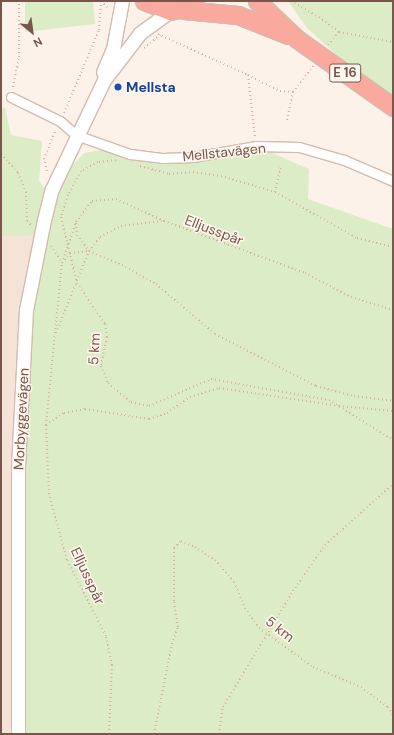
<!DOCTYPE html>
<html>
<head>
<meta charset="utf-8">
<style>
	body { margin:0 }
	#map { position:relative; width:394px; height:735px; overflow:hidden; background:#fdf2e9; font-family:"DM Sans",sans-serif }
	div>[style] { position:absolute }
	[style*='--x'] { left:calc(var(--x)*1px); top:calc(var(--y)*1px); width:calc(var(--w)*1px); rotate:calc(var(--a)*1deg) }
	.residential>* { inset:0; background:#f5e3d7 }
	.green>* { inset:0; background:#dbecc6 }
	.path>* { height:2px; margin-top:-1px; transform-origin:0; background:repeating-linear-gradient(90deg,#d9afa2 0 1px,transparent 0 4px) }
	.roads { filter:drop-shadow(1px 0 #d3bbb0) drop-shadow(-1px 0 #d3bbb0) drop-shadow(0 1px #d3bbb0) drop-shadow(0 -1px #d3bbb0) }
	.street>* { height:9px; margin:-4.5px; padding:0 4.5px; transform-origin:4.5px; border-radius:4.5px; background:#fff }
	.secondary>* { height:13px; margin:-6.5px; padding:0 6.5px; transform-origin:6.5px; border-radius:6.5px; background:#fff }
	.highway>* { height:17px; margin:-8.5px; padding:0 8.5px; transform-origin:8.5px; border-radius:8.5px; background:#f9a99e }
	.dots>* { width:11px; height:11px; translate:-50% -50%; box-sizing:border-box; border:2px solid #fff7f0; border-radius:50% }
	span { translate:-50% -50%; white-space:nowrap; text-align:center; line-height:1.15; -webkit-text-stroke:3px #fff7f0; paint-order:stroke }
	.shield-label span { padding:1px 3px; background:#fff7f0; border:1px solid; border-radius:3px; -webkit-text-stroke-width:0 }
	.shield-label { font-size:13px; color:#79554b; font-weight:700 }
	.transit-label { font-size:14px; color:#164399; font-weight:700 }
	.left { translate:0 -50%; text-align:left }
	.street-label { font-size:14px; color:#79554b }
	.frame { position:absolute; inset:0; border:2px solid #79554b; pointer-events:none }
	.north { position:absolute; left:12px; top:12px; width:40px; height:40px; -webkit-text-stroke:3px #fff7f0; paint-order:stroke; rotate:151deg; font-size:11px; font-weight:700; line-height:16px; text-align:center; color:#79554b }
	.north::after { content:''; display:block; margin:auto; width:14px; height:18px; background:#79554b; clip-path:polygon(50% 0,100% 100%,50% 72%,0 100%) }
</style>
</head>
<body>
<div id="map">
	<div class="residential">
		<i style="clip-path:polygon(16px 234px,41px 235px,18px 734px,1px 734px,1px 236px)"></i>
	</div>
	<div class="green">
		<i style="clip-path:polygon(25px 1px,93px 1px,95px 24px,25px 32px)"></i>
		<i style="clip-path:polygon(288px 1px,393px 1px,393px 102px,375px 90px,307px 28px)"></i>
		<i style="clip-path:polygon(5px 107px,11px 135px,42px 141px,39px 181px,48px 193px,84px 153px,102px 150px,130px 157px,162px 158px,256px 146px,309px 169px,308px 199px,393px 229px,393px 734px,18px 734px,26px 310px,41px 235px,1px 236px,1px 109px)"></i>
	</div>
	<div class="path">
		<i style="--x:101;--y:1;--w:10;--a:45"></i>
		<i style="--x:291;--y:1;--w:32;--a:30"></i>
		<i style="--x:319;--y:17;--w:25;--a:37"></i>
		<i style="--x:339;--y:32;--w:55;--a:10.5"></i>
		<i style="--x:158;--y:34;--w:99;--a:24.5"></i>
		<i style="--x:248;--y:75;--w:62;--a:83.6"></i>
		<i style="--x:328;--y:45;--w:17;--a:-50"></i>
		<i style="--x:144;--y:48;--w:21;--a:-39"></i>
		<i style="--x:248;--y:75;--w:36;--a:27"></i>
		<i style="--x:280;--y:91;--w:13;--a:4"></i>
		<i style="--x:13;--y:87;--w:31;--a:-79"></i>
		<i style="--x:19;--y:57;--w:56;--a:-90"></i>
		<i style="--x:64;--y:113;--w:90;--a:-67.1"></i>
		<i style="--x:99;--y:30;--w:26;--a:-86"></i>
		<i style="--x:287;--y:120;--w:29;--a:-78"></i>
		<i style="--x:293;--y:92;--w:33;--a:-52"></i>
		<i style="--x:1;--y:154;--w:25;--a:48"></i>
		<i style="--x:18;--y:173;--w:21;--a:67"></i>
		<i style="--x:26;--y:192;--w:29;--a:88"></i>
		<i style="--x:27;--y:221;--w:6;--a:45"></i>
		<i style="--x:116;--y:160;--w:18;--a:174"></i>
		<i style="--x:98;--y:162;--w:19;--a:152"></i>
		<i style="--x:81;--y:171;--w:27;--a:118"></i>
		<i style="--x:68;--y:195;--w:23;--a:108"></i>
		<i style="--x:61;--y:217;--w:68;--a:76.4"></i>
		<i style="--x:77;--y:283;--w:50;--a:55.7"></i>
		<i style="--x:105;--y:324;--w:13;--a:81"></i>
		<i style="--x:107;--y:337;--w:30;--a:102"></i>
		<i style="--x:101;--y:366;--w:18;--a:68"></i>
		<i style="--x:108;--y:383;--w:30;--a:40"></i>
		<i style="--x:131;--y:402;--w:18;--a:13"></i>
		<i style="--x:149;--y:406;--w:68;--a:-23.5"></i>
		<i style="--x:211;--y:379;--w:120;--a:10.1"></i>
		<i style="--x:329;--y:400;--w:75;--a:32"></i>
		<i style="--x:140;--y:166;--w:30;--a:15"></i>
		<i style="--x:169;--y:174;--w:24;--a:-5"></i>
		<i style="--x:193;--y:172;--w:28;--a:8"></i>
		<i style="--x:221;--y:176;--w:56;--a:16.5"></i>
		<i style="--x:275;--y:192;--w:94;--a:29.3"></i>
		<i style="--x:357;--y:238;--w:37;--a:14"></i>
		<i style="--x:47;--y:171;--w:12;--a:-104"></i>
		<i style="--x:44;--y:159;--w:31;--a:-68"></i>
		<i style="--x:275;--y:192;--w:27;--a:-77"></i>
		<i style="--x:76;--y:223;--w:12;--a:85"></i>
		<i style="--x:77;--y:235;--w:20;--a:53"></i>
		<i style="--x:51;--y:246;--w:20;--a:57"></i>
		<i style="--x:62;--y:263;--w:13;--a:-51"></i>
		<i style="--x:70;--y:253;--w:19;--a:-6"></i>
		<i style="--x:89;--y:251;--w:36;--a:23"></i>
		<i style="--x:122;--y:265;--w:39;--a:29"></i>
		<i style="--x:156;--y:284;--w:77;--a:40.3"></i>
		<i style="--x:215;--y:334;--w:114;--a:27.2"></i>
		<i style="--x:316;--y:386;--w:39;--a:15"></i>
		<i style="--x:354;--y:396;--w:39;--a:7"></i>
		<i style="--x:56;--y:333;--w:88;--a:-68.1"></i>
		<i style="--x:89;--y:251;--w:18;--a:-52"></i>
		<i style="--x:100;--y:237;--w:24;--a:-28"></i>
		<i style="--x:121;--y:226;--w:41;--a:-7"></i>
		<i style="--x:46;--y:425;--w:22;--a:-34"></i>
		<i style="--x:64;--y:413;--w:21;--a:-11"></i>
		<i style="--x:85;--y:409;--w:65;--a:8.9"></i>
		<i style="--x:149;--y:419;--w:19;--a:-18"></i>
		<i style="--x:167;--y:413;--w:28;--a:-35"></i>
		<i style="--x:190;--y:397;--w:30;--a:-17"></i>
		<i style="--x:219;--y:388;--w:121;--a:8.5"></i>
		<i style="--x:339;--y:406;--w:54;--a:5.3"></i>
		<i style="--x:109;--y:734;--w:69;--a:-87.5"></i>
		<i style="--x:112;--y:665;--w:30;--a:-102"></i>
		<i style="--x:106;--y:636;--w:85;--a:-117.2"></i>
		<i style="--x:67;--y:560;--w:68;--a:-105.3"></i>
		<i style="--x:49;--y:494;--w:69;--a:-92.5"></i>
		<i style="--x:46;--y:425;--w:163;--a:-84.4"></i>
		<i style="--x:62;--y:263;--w:43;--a:-71.1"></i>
		<i style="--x:76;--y:222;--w:26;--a:-53"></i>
		<i style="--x:92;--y:201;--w:24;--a:-5"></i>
		<i style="--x:116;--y:199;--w:53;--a:24.6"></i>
		<i style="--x:164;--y:221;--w:150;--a:20.2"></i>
		<i style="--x:305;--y:273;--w:52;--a:27.6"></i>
		<i style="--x:351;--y:297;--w:44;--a:17.2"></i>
		<i style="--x:154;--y:734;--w:92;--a:-78.7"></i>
		<i style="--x:172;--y:644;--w:18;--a:-71"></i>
		<i style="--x:178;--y:627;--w:26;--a:-99"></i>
		<i style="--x:174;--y:601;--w:53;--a:-90"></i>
		<i style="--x:174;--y:548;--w:10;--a:-45"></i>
		<i style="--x:181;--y:541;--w:15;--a:23"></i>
		<i style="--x:195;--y:547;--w:24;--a:33"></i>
		<i style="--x:215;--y:560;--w:29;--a:49"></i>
		<i style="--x:234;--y:582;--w:28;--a:67"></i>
		<i style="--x:245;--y:608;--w:24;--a:55"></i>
		<i style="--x:259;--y:628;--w:67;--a:35.8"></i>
		<i style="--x:313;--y:667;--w:52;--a:22.6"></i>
		<i style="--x:361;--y:687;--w:34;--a:37"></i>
		<i style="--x:388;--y:707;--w:9;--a:58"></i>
		<i style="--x:219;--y:734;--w:27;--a:-82"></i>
		<i style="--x:223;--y:707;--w:135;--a:-58.9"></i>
		<i style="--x:293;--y:591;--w:56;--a:-55.2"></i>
		<i style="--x:325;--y:545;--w:91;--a:-41.9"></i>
	</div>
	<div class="roads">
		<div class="street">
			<i style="--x:11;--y:97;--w:55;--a:26.1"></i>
			<i style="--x:60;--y:121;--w:21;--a:41"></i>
			<i style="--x:76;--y:135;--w:57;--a:19.4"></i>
			<i style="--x:130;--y:154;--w:32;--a:7"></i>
			<i style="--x:162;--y:158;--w:31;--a:-2"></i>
			<i style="--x:193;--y:157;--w:64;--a:-9.9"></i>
			<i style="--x:256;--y:146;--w:43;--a:1.3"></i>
			<i style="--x:299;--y:147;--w:47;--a:16.1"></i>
			<i style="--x:344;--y:160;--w:53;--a:23.2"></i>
		</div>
		<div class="secondary">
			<i style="--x:103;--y:72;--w:25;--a:-67"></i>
			<i style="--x:113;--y:49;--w:49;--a:-79.4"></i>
			<i style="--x:18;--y:734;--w:267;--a:-90"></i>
			<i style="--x:18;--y:467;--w:157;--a:-87.1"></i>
			<i style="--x:26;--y:310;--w:92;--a:-78.7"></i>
			<i style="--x:44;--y:220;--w:32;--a:-76"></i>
			<i style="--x:52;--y:189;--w:121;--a:-64.5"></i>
			<i style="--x:104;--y:80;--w:59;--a:-52.5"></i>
			<i style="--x:140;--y:33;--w:37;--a:-36"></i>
		</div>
		<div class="highway">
			<i style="--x:144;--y:1;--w:28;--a:21"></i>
			<i style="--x:170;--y:11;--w:25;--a:-12"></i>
			<i style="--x:257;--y:1;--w:55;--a:43.5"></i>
			<i style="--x:297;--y:39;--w:118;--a:35.3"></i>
			<i style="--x:184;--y:10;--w:54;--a:5.3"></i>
			<i style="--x:238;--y:15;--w:54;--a:21.8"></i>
		</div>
	</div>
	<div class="dots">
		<i style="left:118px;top:87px;background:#1a4fb4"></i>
	</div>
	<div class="shield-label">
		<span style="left:345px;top:73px">E 16</span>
	</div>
	<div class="transit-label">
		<span class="left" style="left:126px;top:87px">Mellsta</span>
	</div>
	<div class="street-label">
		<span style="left:224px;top:152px;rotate:-6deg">Mellstavägen</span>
		<span style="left:214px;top:230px;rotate:21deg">Elljusspår</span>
		<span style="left:94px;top:349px;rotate:-87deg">5 km</span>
		<span style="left:21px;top:419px;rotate:-87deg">Morbyggevägen</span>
		<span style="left:88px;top:576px;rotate:65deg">Elljusspår</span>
		<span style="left:280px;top:629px;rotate:38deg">5 km</span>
	</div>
	<div class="frame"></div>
	<div class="north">N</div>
</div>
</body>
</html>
